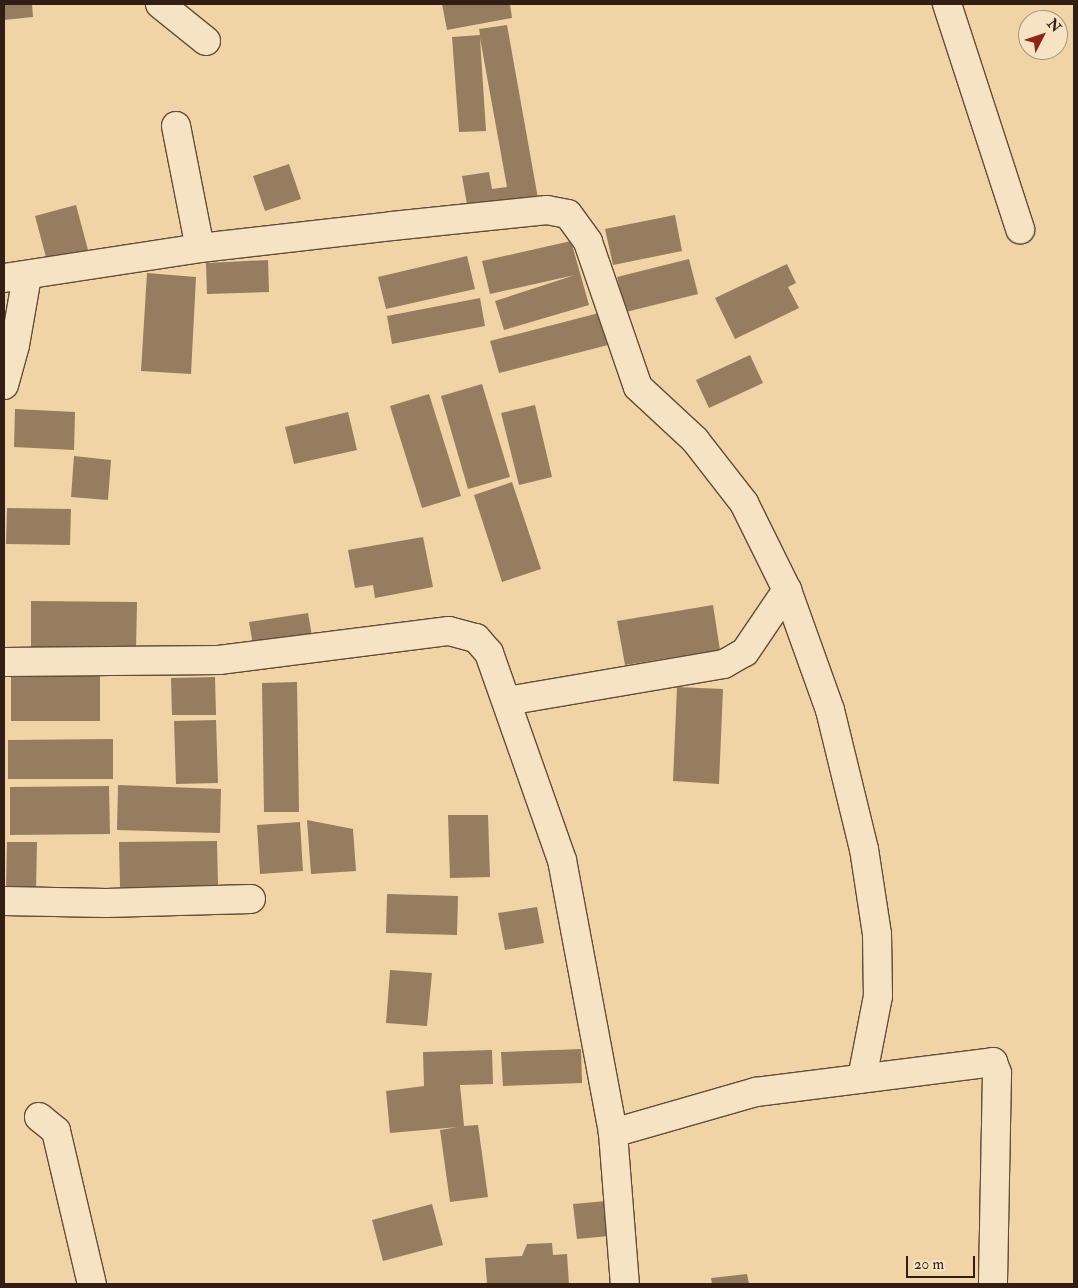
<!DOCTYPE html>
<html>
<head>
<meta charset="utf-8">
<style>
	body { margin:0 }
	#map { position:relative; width:1078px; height:1288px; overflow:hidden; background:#f1d4a5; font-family:"IM FELL Double Pica",serif }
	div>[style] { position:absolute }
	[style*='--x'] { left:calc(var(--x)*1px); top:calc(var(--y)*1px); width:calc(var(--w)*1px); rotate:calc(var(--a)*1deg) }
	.building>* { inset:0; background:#967d60 }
	.roads { filter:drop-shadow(1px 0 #624c39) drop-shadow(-1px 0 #624c39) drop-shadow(0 1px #624c39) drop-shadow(0 -1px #624c39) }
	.minor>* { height:28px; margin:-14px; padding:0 14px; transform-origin:14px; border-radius:14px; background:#f6e3c4 }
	span { translate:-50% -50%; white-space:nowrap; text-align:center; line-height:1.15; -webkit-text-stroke:4.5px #f6e3c4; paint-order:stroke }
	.frame { position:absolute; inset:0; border:5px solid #331e15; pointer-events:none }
	.north { position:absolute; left:1018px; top:10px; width:50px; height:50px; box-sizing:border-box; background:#f6e3c4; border:1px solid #a8947e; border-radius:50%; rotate:49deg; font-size:14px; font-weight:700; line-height:20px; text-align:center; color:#331e15 }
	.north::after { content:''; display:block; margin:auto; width:18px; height:22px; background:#8f2418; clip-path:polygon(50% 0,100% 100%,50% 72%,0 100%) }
	.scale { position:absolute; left:906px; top:1256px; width:69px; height:22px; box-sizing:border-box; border:2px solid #331e15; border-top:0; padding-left:6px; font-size:15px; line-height:18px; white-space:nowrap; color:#331e15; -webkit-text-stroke:4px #f6e3c4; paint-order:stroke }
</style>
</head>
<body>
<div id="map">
	<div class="building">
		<i style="clip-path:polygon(4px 4px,32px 4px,33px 17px,4px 20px)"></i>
		<i style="clip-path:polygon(442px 4px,510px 4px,512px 18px,447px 30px)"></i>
		<i style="clip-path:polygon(507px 25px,539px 204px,469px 216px,462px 176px,489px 172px,492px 189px,507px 187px,480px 38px,486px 131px,459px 132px,452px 37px,480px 35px,479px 29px)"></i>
		<i style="clip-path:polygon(289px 164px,301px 199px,265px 211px,253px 176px)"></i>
		<i style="clip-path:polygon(76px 205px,88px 250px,47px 261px,35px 216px)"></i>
		<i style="clip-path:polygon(675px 215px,682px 251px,613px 265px,605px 229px)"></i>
		<i style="clip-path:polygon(571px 241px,589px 305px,504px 330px,495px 301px,575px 275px,490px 294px,482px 261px)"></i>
		<i style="clip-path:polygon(467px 256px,475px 289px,386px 309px,378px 277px)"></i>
		<i style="clip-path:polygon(689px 259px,698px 294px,626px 312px,617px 277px)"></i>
		<i style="clip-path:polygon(268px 260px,269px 292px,207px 294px,206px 263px)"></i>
		<i style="clip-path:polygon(787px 264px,796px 283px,788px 287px,799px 308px,735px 339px,715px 298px)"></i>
		<i style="clip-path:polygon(147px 273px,196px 277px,191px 374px,141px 371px)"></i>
		<i style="clip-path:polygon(480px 298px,485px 326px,392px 344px,387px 316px)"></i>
		<i style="clip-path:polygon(599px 313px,608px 345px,499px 373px,490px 341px)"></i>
		<i style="clip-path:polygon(750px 355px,763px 383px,709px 408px,696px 380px)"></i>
		<i style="clip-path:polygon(482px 384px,510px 477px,468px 489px,441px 396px)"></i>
		<i style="clip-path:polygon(429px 394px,461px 496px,422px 508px,390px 406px)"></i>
		<i style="clip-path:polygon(535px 405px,552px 477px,519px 485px,501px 413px)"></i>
		<i style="clip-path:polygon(15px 409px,75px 412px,74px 450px,14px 447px)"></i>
		<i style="clip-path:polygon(348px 412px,357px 450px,294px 464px,285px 427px)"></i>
		<i style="clip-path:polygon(74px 456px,111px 460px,108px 500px,71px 497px)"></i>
		<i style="clip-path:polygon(512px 482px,541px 569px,502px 582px,474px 495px)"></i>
		<i style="clip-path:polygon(7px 508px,71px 509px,70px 545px,6px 544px)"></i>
		<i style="clip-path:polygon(423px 537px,433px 587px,375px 598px,373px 585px,355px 588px,348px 550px)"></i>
		<i style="clip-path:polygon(31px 601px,137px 602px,136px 650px,31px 648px)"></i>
		<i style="clip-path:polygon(713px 605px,720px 650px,625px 665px,617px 621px)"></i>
		<i style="clip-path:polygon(308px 613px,312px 636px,253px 645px,249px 622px)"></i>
		<i style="clip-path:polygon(11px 675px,100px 675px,100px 721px,11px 721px)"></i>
		<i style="clip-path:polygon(215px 677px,216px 715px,172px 715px,171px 678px)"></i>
		<i style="clip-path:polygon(297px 682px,299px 812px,264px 812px,262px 683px)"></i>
		<i style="clip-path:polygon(677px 687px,723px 689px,719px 784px,673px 781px)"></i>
		<i style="clip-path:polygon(216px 720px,218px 783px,176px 784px,174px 721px)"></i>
		<i style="clip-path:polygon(113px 739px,113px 779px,8px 779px,8px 740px)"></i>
		<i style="clip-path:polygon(118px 785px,221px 789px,220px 833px,117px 830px)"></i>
		<i style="clip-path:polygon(109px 786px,110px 834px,10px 835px,10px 787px)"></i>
		<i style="clip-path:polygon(448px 815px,488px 815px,490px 877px,450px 878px)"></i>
		<i style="clip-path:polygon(307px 820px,353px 829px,356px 871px,311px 874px)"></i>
		<i style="clip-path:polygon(300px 822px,303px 871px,260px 874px,257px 825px)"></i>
		<i style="clip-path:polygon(217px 841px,218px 887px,120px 887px,119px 842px)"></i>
		<i style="clip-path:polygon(7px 842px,37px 842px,36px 891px,6px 891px)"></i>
		<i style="clip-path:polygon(387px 894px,458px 896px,457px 935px,386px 933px)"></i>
		<i style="clip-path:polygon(537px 907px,544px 943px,505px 950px,498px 913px)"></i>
		<i style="clip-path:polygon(390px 970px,432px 973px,427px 1026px,386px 1023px)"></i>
		<i style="clip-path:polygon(581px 1049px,582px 1083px,503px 1086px,501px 1052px)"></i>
		<i style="clip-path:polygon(492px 1050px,493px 1084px,460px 1085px,464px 1126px,478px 1125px,488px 1197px,450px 1202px,440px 1130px,458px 1127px,390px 1133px,386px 1091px,424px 1086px,423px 1052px)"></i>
		<i style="clip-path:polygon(606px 1201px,609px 1236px,577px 1239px,573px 1204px)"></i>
		<i style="clip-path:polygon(432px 1204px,443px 1245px,383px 1261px,372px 1220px)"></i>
		<i style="clip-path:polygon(552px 1243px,553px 1255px,567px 1254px,569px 1284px,487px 1284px,485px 1258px,522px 1256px,527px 1244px)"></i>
		<i style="clip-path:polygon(747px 1274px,749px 1284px,712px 1284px,711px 1278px)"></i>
	</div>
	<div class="roads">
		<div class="minor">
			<i style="--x:160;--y:4;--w:59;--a:38.8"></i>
			<i style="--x:947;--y:4;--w:237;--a:72"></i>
			<i style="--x:176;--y:126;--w:124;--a:78.9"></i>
			<i style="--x:4;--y:278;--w:198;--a:-8.7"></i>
			<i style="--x:200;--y:248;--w:193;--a:-6.5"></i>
			<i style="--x:392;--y:226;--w:156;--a:-5.9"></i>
			<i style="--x:547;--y:210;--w:21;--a:11"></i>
			<i style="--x:568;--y:214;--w:34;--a:54"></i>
			<i style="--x:588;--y:242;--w:153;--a:71"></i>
			<i style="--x:638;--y:387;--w:78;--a:42.9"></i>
			<i style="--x:695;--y:440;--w:80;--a:52.1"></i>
			<i style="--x:744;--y:503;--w:97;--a:63.7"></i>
			<i style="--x:787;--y:590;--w:127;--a:70.3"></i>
			<i style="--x:830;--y:710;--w:143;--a:76.3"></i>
			<i style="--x:864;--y:849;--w:86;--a:81.3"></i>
			<i style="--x:877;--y:934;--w:62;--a:89.1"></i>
			<i style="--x:878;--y:996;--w:84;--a:101"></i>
			<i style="--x:4;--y:385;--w:41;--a:-74.6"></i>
			<i style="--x:15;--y:345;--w:70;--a:-80.1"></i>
			<i style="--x:4;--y:662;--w:215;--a:-0.5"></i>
			<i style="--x:219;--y:660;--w:232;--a:-7.2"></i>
			<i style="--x:449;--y:631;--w:28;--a:15"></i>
			<i style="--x:476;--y:638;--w:20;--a:49"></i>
			<i style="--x:489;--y:653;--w:219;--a:70.6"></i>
			<i style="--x:562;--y:860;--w:278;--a:79.4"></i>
			<i style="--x:613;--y:1133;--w:151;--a:85.5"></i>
			<i style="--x:507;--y:701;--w:220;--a:-9.7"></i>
			<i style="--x:724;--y:664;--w:24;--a:-30"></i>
			<i style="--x:745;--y:652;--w:75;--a:-55.9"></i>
			<i style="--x:4;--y:901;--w:102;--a:1.1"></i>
			<i style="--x:106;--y:903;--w:145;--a:-1.6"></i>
			<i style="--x:39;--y:1117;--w:22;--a:39"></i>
			<i style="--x:56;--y:1131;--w:157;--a:76.8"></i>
			<i style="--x:613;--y:1133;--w:149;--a:-16"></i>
			<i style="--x:756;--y:1092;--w:239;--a:-7.2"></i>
			<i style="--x:993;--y:1062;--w:12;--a:70"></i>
			<i style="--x:997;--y:1073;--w:211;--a:91.1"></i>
		</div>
	</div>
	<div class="frame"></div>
	<div class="north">N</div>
	<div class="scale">20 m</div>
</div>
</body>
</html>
